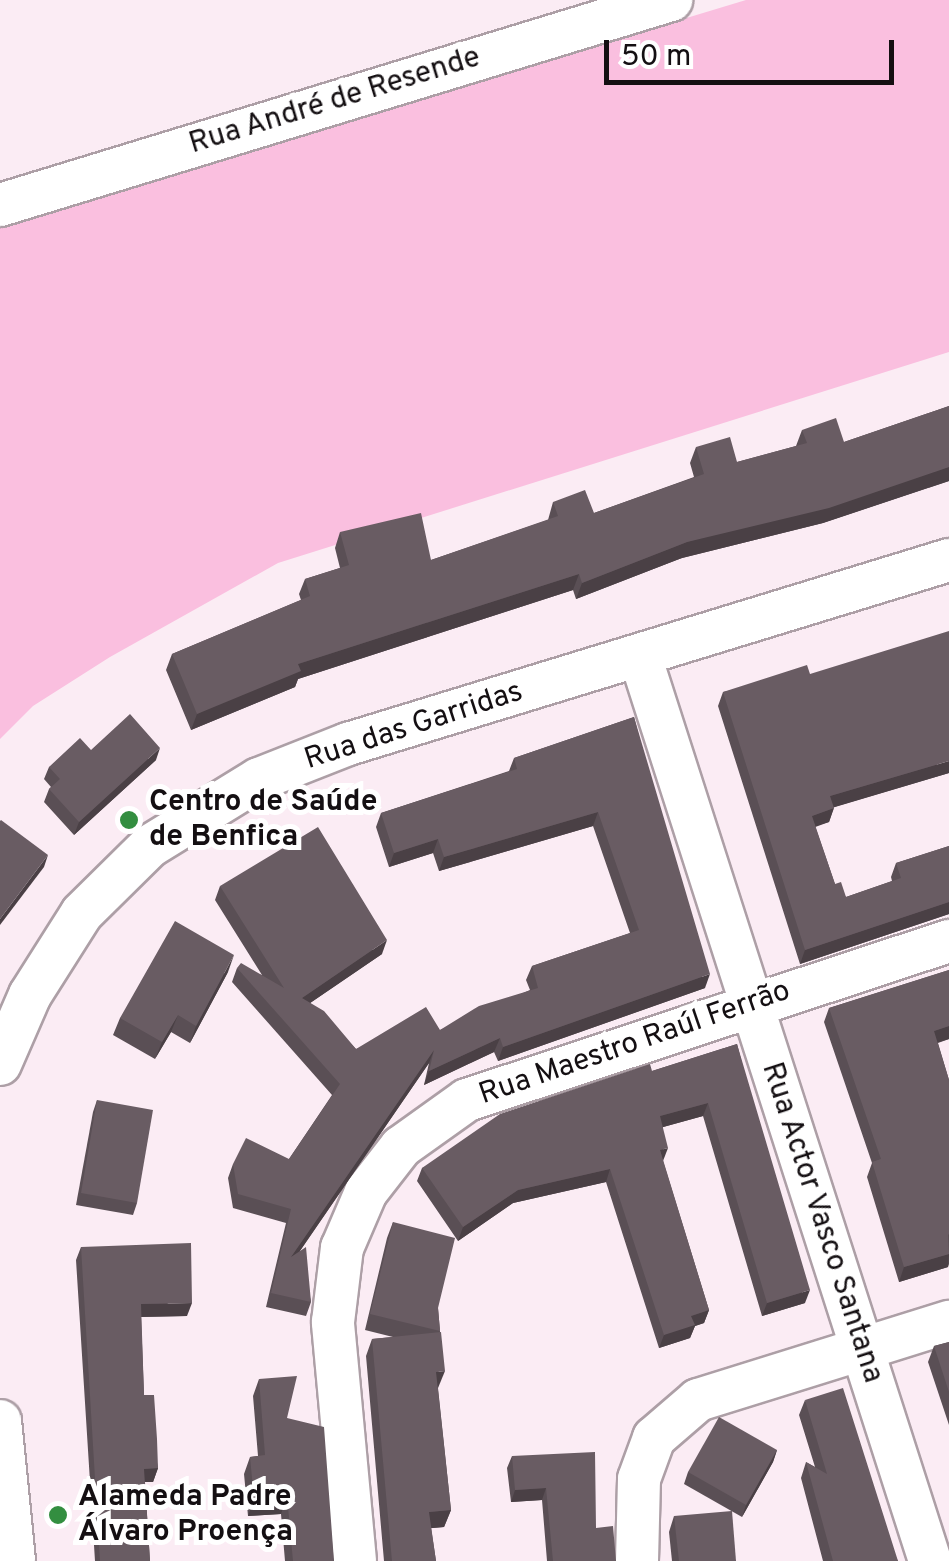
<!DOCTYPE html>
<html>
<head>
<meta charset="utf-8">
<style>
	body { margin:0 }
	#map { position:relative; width:949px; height:1561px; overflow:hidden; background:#fbecf4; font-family:Overpass,sans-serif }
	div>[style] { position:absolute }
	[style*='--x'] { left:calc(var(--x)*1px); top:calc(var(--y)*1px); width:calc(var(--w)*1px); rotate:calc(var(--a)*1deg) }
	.green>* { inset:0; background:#fabfdf }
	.roads { filter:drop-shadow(2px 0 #ad9fa6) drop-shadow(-2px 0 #ad9fa6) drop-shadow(0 2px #ad9fa6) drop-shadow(0 -2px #ad9fa6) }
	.minor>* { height:42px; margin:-21px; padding:0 21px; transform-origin:21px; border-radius:21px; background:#fff }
	.wall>* { inset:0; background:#5a4f55 }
	.shaded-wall>* { inset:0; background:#4a4045 }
	.building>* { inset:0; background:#695c63 }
	.dots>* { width:28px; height:28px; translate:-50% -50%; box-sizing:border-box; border:5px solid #fff; border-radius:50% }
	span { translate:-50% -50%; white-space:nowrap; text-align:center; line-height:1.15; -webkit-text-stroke:10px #fff; paint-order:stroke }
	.street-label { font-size:30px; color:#140f12 }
	.poi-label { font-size:30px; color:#140f12; font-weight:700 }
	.left { translate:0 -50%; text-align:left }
	.scale { position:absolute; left:604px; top:40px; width:290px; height:45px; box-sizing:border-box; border:5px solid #140f12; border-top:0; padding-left:12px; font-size:30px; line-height:35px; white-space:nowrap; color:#140f12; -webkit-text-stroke:8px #fff; paint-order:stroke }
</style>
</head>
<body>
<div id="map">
	<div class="green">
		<i style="clip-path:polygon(746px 0,949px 0,949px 352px,278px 563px,110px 657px,33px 706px,0 739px,0 226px)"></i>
	</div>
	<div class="roads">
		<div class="minor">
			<i style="--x:0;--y:205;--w:702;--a:-16.99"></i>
			<i style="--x:640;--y:656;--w:950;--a:72.23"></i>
			<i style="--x:0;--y:1064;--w:75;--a:-66.5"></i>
			<i style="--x:30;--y:995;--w:97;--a:-57.6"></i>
			<i style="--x:82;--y:913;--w:95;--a:-44.6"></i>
			<i style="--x:150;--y:846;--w:128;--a:-31.6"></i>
			<i style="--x:259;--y:779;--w:96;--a:-21.5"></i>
			<i style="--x:348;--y:744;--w:629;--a:-17.02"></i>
			<i style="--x:0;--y:1421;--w:141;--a:84.3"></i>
			<i style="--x:355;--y:1561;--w:240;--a:-95.3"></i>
			<i style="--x:333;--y:1322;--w:75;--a:-83.1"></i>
			<i style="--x:342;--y:1248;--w:61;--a:-66.8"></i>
			<i style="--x:366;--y:1192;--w:57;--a:-52.1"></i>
			<i style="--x:401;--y:1147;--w:81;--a:-35.5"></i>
			<i style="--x:467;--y:1100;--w:508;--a:-18.26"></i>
			<i style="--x:637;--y:1561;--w:82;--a:-88.6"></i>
			<i style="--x:639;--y:1479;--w:44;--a:-69.9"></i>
			<i style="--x:654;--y:1438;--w:58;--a:-40.8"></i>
			<i style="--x:698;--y:1400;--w:263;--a:-17.3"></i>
		</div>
	</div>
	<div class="wall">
		<i style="clip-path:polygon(949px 406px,949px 481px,823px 523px,682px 558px,576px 599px,573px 590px,298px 679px,295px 687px,191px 730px,166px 670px,172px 654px,301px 600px,299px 594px,305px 579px,340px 568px,335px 548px,340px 532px,431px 560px,548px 520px,553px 502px,594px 513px,694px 477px,690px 463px,696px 447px,737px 462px,796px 446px,802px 430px,844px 442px)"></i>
		<i style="clip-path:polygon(810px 674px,949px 773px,834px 807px,829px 822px,815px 826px,835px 884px,846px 897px,892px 881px,891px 877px,896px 863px,949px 846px,949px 914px,800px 964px,718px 706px,723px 692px)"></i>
		<i style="clip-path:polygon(634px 717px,705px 988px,498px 1061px,494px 1052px,424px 1085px,429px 1063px,300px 1251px,311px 1302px,306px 1316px,266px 1307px,286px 1223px,233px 1208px,228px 1178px,233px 1164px,289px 1159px,332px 1095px,232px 982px,237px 968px,262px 975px,215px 900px,220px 886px,382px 954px,310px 1003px,356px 1049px,440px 1030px,530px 990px,526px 980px,532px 966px,630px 933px,593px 826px,439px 871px,433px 853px,389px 867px,376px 827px,381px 813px,509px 771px,514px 758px)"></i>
		<i style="clip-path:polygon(91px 750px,156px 760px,74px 835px,44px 802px,49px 789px,51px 787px,44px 779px,49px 767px)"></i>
		<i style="clip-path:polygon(949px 970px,949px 1039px,938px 1043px,949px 1080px,949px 1264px,948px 1267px,899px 1282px,867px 1177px,872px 1163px,824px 1022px,829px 1008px)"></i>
		<i style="clip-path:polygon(228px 972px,190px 1043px,171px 1032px,155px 1059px,113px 1035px,120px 1018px)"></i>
		<i style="clip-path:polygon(737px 1044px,805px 1303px,762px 1316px,703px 1116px,663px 1127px,663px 1161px,709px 1310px,704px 1323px,695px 1326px,690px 1338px,659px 1348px,606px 1182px,513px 1203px,458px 1241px,417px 1181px,422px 1168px,652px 1071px)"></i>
		<i style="clip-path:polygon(97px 1100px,137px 1203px,133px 1215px,76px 1205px,93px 1112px)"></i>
		<i style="clip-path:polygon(393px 1222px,438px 1308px,440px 1331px,438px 1388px,451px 1510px,444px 1527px,431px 1528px,436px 1561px,384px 1561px,366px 1356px,372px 1339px,393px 1337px,365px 1330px,387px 1238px)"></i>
		<i style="clip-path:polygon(81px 1247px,187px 1316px,141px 1317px,144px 1395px,158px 1468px,153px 1482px,145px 1482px,150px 1561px,95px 1561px,76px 1260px)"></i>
		<i style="clip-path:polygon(949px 1342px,949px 1425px,928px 1362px,934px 1346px)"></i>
		<i style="clip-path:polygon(259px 1379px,287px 1418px,334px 1561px,285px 1561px,281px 1514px,248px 1516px,244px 1474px,250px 1457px,258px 1456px,253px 1396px)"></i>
		<i style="clip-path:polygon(805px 1400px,898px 1561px,823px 1561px,801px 1478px,806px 1462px,815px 1467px,799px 1415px)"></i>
		<i style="clip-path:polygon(777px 1450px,773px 1462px,742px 1517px,684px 1484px,688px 1472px)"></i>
		<i style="clip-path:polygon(512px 1456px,596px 1528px,616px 1561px,547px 1561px,542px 1500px,511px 1502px,507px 1468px)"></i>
		<i style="clip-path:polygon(674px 1516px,736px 1561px,672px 1561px,669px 1532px)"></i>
	</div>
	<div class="shaded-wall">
		<i style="clip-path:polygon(949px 467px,949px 481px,823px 523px,682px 558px,576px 599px,582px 583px,687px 542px)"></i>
		<i style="clip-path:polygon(579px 574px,573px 590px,298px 679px,295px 687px,191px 730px,197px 714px,298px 664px)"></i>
		<i style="clip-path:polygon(160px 748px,156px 760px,74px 835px,79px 822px)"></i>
		<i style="clip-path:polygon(949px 761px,949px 773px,825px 810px,830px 796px)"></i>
		<i style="clip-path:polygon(834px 808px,829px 822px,807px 830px,812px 816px)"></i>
		<i style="clip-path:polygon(598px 812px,593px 826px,439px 871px,444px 857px)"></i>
		<i style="clip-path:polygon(438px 839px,433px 853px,389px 867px,394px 853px)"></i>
		<i style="clip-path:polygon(48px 855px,44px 867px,0 925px,0 919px)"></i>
		<i style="clip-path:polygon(949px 902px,949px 914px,800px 964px,805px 950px)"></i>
		<i style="clip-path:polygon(387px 940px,382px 954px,297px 1012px,302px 998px)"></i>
		<i style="clip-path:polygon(234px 955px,228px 972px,190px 1043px,196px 1026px)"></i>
		<i style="clip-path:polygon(710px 974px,705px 988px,498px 1061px,503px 1047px)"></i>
		<i style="clip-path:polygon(178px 1015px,171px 1032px,155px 1059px,162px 1042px)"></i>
		<i style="clip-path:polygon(949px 1026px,949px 1039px,929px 1045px,934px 1031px)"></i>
		<i style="clip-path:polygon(500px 1038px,494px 1052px,424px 1085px,429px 1071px)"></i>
		<i style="clip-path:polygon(434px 1050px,429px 1063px,286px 1271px,291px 1257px)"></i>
		<i style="clip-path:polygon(708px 1103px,703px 1116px,656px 1129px,660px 1116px)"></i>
		<i style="clip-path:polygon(668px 1148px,663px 1161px,660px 1150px)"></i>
		<i style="clip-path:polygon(610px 1169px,606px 1182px,513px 1203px,458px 1241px,463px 1227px,518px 1190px)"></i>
		<i style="clip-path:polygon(949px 1254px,948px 1267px,899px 1282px,904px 1267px)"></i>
		<i style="clip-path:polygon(810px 1290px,805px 1303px,762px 1316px,767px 1303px)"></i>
		<i style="clip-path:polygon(192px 1303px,187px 1316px,136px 1317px,141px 1304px)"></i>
		<i style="clip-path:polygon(709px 1310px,704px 1323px,695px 1326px,690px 1338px,659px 1348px,664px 1335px,691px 1316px)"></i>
		<i style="clip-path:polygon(445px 1371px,438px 1388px,430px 1389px,436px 1372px)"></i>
		<i style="clip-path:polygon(777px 1450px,773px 1462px,742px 1517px,746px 1505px)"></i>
		<i style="clip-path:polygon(158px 1468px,153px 1482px,140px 1482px,144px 1469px)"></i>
		<i style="clip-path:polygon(546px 1488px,542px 1500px,511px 1502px,515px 1490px)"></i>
		<i style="clip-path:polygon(287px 1496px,281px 1514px,248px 1516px,254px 1499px)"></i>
		<i style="clip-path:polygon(451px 1510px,444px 1527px,422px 1529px,429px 1512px)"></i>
	</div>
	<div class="building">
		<i style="clip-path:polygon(949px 406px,949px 467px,829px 508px,687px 542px,582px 583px,579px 574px,298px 664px,301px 671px,197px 714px,172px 654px,310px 596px,305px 579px,349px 565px,340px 532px,421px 513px,431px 560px,558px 516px,553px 502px,585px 490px,594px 513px,704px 474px,696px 447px,730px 437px,737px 462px,807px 443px,802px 430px,836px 418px,844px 442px)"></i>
		<i style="clip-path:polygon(949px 631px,949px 761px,830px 796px,834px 808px,812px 816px,835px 884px,841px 882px,846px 897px,901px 878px,896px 863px,949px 846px,949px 902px,805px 950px,723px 692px,807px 665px,810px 674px)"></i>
		<i style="clip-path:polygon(130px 714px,160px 748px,79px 822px,49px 789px,60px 779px,49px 767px,80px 738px,91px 750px)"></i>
		<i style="clip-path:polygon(634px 717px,710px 974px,503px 1047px,500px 1038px,429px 1071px,434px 1050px,291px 1257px,306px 1247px,311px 1302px,271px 1293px,291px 1209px,238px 1194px,233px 1164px,246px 1138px,289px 1159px,340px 1084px,237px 968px,241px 963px,284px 988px,220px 886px,318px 827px,387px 940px,302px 998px,324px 1011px,356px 1049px,426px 1007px,440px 1030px,479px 1006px,538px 988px,532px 966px,639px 930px,598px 812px,444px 857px,438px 839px,394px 853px,381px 813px,517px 769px,514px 758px)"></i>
		<i style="clip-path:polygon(1px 820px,48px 855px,0 919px,0 821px)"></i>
		<i style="clip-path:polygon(175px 921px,234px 955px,196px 1026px,178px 1015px,162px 1042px,120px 1018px)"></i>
		<i style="clip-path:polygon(949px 970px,949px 1026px,934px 1031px,949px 1080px,949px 1234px,948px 1235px,949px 1254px,904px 1267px,872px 1162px,881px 1159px,829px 1008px)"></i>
		<i style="clip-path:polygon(737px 1044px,810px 1290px,767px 1303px,708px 1103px,660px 1116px,668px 1148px,660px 1150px,709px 1310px,691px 1316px,695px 1325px,664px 1335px,610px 1169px,518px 1190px,463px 1227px,422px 1168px,500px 1114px,650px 1064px,652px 1071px)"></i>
		<i style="clip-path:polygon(97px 1100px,153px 1110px,137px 1203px,81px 1193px)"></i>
		<i style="clip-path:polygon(393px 1222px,455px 1238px,438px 1308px,440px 1331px,370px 1314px)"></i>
		<i style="clip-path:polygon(191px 1243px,192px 1303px,141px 1304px,144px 1395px,154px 1395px,157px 1439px,158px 1468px,144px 1469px,150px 1561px,100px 1561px,81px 1247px)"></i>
		<i style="clip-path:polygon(441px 1332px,445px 1371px,436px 1372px,451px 1510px,429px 1512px,436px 1561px,392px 1561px,372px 1339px)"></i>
		<i style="clip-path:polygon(949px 1342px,949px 1392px,934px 1346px)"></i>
		<i style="clip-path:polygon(297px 1376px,287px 1418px,324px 1427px,334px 1561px,293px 1561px,287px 1496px,254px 1499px,250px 1457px,265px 1455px,259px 1379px)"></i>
		<i style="clip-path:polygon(843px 1388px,898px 1561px,833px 1561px,806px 1462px,827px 1474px,805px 1400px)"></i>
		<i style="clip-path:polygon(719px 1417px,777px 1450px,746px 1505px,688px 1472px)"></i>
		<i style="clip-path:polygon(595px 1452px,596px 1528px,613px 1526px,616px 1561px,553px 1561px,546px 1488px,515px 1490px,512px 1456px)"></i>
		<i style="clip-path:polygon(732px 1511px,736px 1561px,679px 1561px,674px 1516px)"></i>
	</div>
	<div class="dots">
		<i style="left:129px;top:820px;background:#338e40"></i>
		<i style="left:58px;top:1515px;background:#338e40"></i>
	</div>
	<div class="street-label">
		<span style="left:335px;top:102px;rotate:-17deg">Rua André de Resende</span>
		<span style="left:414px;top:727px;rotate:-18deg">Rua das Garridas</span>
		<span style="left:635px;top:1044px;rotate:-19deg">Rua Maestro Raúl Ferrão</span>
		<span style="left:821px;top:1223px;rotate:72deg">Rua Actor Vasco Santana</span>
	</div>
	<div class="poi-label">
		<span class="left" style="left:149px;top:820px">Centro de Saúde<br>de Benfica</span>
		<span class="left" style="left:78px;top:1515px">Alameda Padre<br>Álvaro Proença</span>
	</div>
	<div class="scale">50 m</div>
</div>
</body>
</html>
